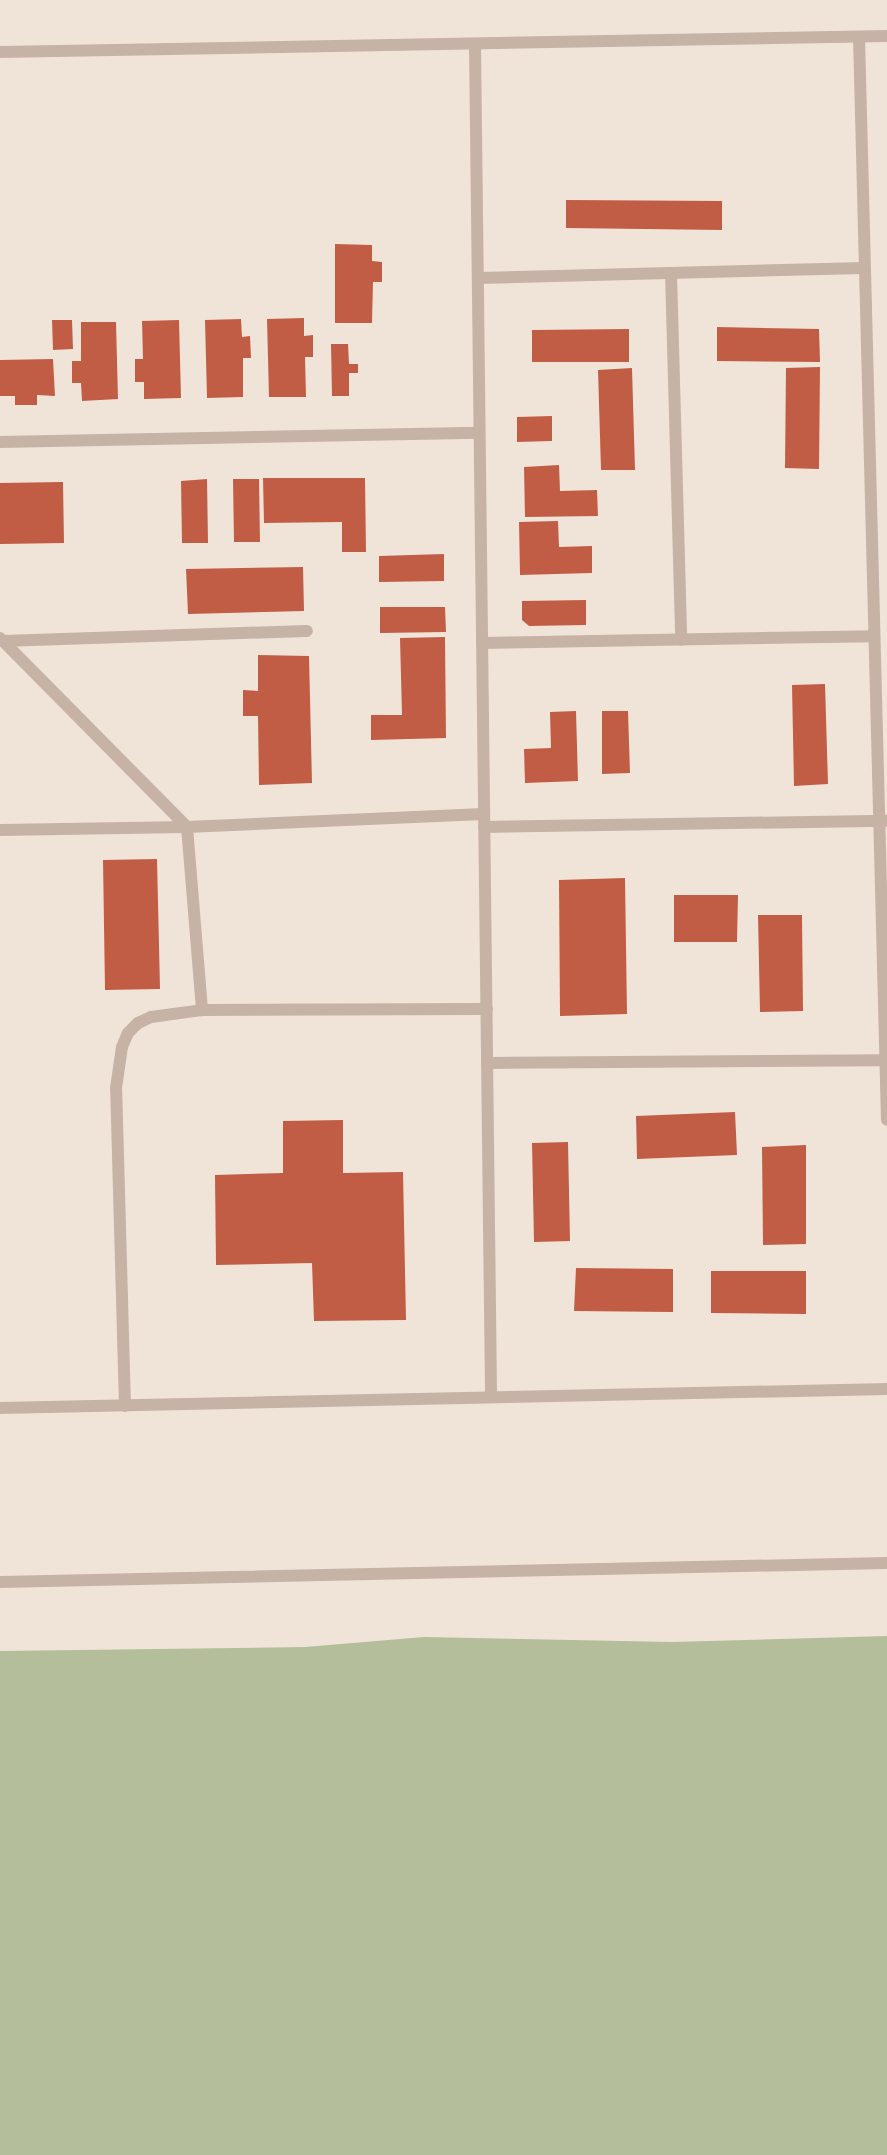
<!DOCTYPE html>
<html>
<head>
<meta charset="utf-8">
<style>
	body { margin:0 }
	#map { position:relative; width:887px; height:2155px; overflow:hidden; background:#f0e4d9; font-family:Roboto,sans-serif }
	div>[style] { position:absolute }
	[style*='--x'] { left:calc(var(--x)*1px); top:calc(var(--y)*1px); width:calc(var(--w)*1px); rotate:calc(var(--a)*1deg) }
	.green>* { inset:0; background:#b4be9a }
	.building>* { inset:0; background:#c15d45 }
	.minor>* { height:12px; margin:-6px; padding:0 6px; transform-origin:6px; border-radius:6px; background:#c7b3a5 }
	span { translate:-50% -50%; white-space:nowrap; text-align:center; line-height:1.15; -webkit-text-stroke:4px #f8eee5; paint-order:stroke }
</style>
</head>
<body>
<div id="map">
	<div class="green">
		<i style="clip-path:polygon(887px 1636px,887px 2155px,0 2155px,0 1651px,305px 1647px,424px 1637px,672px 1642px)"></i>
	</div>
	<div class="building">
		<i style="clip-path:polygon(566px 200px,722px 201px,722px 230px,566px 228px)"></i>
		<i style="clip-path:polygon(335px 244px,372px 245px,372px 261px,382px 262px,382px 282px,373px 282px,372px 323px,335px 323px)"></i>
		<i style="clip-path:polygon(304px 318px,304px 336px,313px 335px,313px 357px,305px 357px,306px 397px,269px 397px,267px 319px)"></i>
		<i style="clip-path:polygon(241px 319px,242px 337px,250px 336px,251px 358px,243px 358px,243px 397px,207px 398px,205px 320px)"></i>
		<i style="clip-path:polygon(52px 320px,72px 320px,73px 349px,53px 350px)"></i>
		<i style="clip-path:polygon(179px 320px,181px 398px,144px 399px,144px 382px,135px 382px,135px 359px,143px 359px,142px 321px)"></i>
		<i style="clip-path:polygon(81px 322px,116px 322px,118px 399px,82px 401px,81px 383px,72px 383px,72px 361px,81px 361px)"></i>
		<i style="clip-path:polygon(717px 327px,819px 329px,820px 362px,717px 361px)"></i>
		<i style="clip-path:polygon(629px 329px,629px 362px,532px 362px,532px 330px)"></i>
		<i style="clip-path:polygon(331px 344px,348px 344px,349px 364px,358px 364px,358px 373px,349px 373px,349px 396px,332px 396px)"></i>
		<i style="clip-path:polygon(53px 359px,55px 396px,37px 395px,37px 405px,15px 405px,15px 396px,0 396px,0 360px)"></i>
		<i style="clip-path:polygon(820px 367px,819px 469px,785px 468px,786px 368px)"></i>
		<i style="clip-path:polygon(632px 368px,635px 470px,601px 470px,598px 370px)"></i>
		<i style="clip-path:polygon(552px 416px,552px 441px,517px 442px,517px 417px)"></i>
		<i style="clip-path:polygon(559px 465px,560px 491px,597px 490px,598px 516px,525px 517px,524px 467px)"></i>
		<i style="clip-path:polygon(263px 478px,365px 478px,366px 552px,342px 552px,342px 522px,264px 523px)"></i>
		<i style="clip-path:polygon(207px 479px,208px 543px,182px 543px,181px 481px)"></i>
		<i style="clip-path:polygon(233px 479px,259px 479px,260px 542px,234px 542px)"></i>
		<i style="clip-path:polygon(63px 482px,64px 543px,0 544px,0 483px)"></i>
		<i style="clip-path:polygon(558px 521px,559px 547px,592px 546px,592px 573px,520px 575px,519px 522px)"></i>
		<i style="clip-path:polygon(444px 554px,444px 581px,379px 582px,379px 556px)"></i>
		<i style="clip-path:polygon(303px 567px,304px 611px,188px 614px,186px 569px)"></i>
		<i style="clip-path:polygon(586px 600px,586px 625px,529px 626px,522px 620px,522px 601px)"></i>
		<i style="clip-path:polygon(380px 607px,445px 607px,446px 632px,380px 633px)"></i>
		<i style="clip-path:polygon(445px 637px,446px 738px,371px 740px,371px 715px,402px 715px,400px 638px)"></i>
		<i style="clip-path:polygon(258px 655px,309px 656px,312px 783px,259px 785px,258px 716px,243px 716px,243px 690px,258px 691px)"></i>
		<i style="clip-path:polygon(825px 684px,828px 784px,794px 786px,792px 685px)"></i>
		<i style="clip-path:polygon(576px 711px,578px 781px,525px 783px,524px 749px,551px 748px,550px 712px)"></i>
		<i style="clip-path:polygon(602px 711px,628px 711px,630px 773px,602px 774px)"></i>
		<i style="clip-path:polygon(157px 859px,160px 989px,105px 990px,103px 860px)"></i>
		<i style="clip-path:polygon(625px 878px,627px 1014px,560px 1016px,559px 880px)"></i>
		<i style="clip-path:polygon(674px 895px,738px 895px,737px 942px,674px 942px)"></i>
		<i style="clip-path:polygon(758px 915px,802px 915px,803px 1011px,760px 1012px)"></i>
		<i style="clip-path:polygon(735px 1112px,737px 1155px,637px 1159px,636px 1116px)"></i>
		<i style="clip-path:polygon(343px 1120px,343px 1173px,403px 1172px,406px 1320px,314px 1321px,312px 1263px,216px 1265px,215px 1175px,283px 1173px,283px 1121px)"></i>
		<i style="clip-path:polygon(568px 1142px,570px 1241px,534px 1242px,532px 1143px)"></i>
		<i style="clip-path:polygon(806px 1145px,806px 1244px,763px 1245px,762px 1147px)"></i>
		<i style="clip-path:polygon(576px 1268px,673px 1269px,673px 1312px,574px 1311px)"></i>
		<i style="clip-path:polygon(711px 1271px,806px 1271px,806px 1314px,711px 1313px)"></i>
	</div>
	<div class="minor">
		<i style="--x:859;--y:37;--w:1083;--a:88.52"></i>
		<i style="--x:475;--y:44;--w:1352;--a:89.32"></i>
		<i style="--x:0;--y:52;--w:887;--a:-1.03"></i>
		<i style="--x:671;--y:273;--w:367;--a:88.4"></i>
		<i style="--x:478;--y:278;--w:386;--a:-1.5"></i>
		<i style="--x:0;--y:442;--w:479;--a:-1.1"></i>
		<i style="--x:0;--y:638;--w:266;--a:45.3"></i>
		<i style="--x:187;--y:827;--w:184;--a:85.3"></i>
		<i style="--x:3;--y:641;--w:304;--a:-1.9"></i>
		<i style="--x:482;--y:643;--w:392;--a:-1"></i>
		<i style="--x:484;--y:827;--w:403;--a:-0.9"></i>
		<i style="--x:0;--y:830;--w:187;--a:-0.9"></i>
		<i style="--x:187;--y:827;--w:297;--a:-2.5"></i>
		<i style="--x:487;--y:1063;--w:398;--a:-0.4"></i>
		<i style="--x:125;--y:1406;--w:318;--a:-91.6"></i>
		<i style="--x:116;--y:1088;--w:41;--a:-81.7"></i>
		<i style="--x:122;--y:1047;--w:15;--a:-67"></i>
		<i style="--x:128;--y:1033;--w:14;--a:-45"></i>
		<i style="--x:138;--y:1023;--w:14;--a:-25"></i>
		<i style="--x:151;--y:1017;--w:51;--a:-7.8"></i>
		<i style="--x:202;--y:1010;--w:285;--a:-0.2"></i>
		<i style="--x:0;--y:1408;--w:887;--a:-1.23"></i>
		<i style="--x:0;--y:1582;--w:887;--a:-1.23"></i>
	</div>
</div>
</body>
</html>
